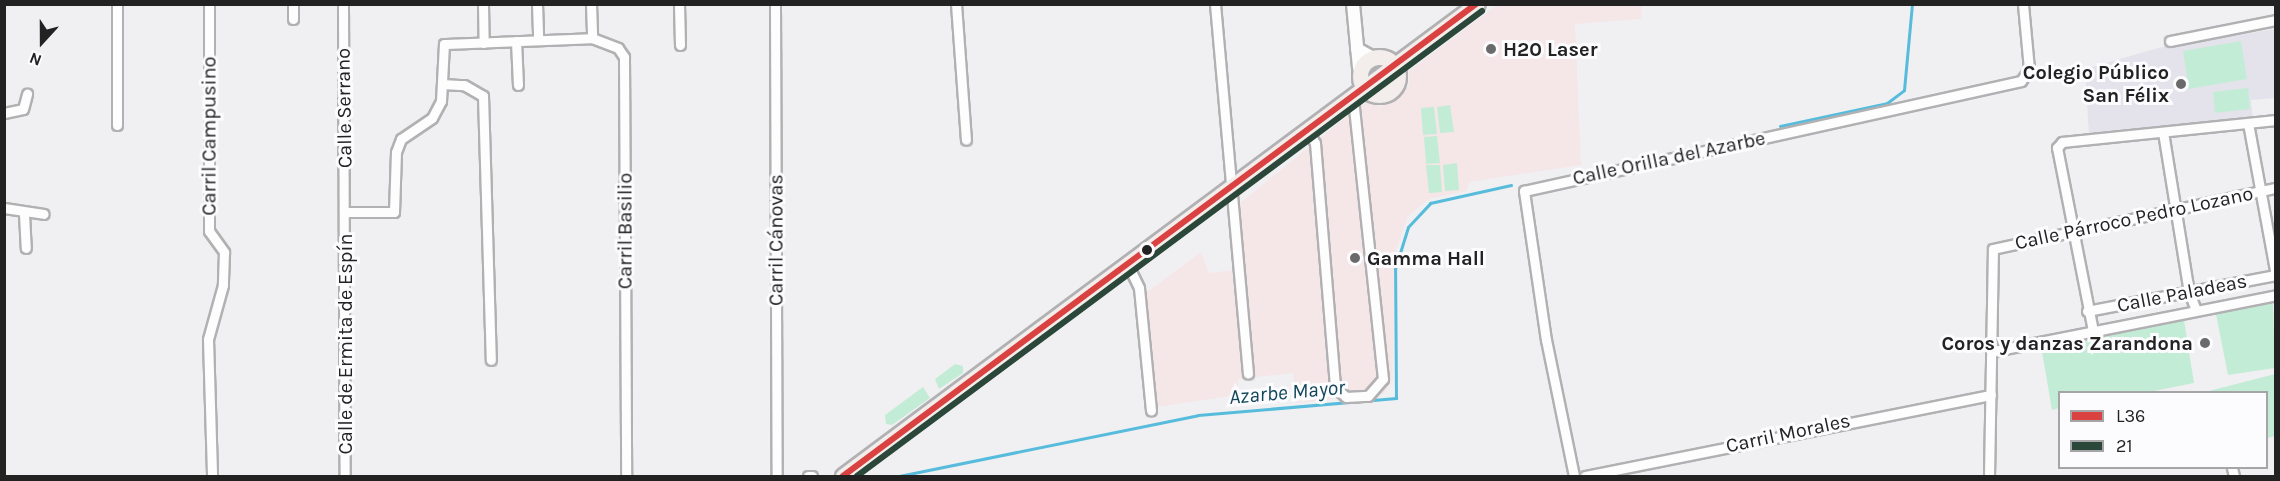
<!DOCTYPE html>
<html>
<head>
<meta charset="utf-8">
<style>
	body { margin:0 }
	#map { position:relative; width:2280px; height:481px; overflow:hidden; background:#f0f0f2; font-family:Karla,sans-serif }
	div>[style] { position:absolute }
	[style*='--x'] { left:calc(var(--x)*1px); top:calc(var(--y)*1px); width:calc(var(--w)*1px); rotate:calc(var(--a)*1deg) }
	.built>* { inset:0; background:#e4e3eb }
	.industrial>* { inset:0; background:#f5e6e8 }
	.green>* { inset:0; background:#c3ecd6 }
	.stream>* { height:3px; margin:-1.5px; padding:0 1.5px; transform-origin:1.5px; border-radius:1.5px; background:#57bcdc }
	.roads { filter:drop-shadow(2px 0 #b1b1b3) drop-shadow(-2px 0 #b1b1b3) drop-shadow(0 2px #b1b1b3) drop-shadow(0 -2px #b1b1b3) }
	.minor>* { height:9px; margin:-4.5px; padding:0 4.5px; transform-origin:4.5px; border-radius:4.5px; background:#fdfdfd }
	.tertiary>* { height:12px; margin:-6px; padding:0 6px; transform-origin:6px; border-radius:6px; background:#fdfdfd }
	.primary>* { height:15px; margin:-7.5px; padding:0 7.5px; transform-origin:7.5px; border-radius:7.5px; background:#f3edeb }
	.primary>.ring { margin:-7.5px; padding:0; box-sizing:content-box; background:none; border:15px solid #f3edeb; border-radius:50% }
	.bus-1>* { height:6px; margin:-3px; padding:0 3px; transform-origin:3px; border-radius:3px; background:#da4241 }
	.bus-2>* { height:6px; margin:-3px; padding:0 3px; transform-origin:3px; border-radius:3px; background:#2a4739 }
	.dots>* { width:16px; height:16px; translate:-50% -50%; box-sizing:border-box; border:3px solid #fcfcff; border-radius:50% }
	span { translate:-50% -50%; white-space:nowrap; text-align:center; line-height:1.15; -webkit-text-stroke:6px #fcfcff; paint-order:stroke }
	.poi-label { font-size:20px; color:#222223; font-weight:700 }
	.left { translate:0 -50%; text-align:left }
	.right { translate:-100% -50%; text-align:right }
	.street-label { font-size:20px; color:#222223 }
	.water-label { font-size:21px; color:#114659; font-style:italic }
	.frame { position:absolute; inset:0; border:6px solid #222223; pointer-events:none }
	.legend { position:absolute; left:2058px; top:391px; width:210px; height:78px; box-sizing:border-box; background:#fcfcff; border:2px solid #a5a5a7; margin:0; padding:8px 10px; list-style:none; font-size:18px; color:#222223 }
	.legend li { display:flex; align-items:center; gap:12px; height:30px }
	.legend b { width:30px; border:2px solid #a5a5a7 }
	.north { position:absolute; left:12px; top:12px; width:60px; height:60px; -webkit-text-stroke:4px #fcfcff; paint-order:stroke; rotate:201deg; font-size:16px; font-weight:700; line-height:24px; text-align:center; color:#222223 }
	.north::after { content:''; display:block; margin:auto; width:21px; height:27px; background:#222223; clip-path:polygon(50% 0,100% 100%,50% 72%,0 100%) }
</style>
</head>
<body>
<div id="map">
	<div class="built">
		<i style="clip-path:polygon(2275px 29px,2275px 98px,2251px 100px,2253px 119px,2089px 136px,2085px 69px,2158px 48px)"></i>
	</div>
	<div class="industrial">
		<i style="clip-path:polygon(1497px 5px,1642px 5px,1641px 19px,1575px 24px,1581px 165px,1469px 182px,1467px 191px,1429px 199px,1408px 216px,1395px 253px,1393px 380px,1383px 394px,1296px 403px,1293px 373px,1238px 379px,1238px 395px,1156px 407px,1146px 293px,1201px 252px,1209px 273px,1244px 269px,1239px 204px,1362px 104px,1374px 101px,1381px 107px,1409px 86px,1409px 71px)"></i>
	</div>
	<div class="green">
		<i style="clip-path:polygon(2241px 41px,2247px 79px,2189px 89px,2183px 51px)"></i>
		<i style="clip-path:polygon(2248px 88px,2250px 109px,2215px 113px,2213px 92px)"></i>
		<i style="clip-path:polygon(1450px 105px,1454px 132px,1440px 133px,1437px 107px)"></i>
		<i style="clip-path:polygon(1434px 107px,1437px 134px,1423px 135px,1421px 108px)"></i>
		<i style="clip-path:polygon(1437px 136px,1440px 163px,1426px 164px,1424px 137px)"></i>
		<i style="clip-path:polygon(1457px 163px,1459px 190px,1445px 191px,1443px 165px)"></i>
		<i style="clip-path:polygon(1426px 165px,1440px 165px,1442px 192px,1429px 193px)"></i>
		<i style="clip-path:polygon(2273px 302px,2275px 368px,2228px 375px,2216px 314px)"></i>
		<i style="clip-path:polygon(2184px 320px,2194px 383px,2149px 392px,2060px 392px,2059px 408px,2052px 410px,2041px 346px)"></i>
		<i style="clip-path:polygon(955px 364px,963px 366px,963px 373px,939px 389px,935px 379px)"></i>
		<i style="clip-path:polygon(2275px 374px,2275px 436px,2267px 438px,2266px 392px,2205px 392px)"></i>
		<i style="clip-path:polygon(923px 387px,930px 398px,892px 425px,886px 424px,885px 415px)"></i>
	</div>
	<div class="stream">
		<i style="--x:1780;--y:126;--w:109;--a:-12.1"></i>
		<i style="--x:1887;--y:103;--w:21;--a:-37"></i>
		<i style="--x:1904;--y:90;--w:86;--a:-84.7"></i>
		<i style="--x:899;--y:476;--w:305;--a:-11.5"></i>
		<i style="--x:1198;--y:415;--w:199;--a:-4.9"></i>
		<i style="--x:1396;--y:398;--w:129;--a:-90.4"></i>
		<i style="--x:1395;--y:269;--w:44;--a:-72.8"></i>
		<i style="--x:1408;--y:227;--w:33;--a:-47"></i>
		<i style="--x:1430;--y:203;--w:83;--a:-12.5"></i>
	</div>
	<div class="roads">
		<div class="minor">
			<i style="--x:209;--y:4;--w:227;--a:90"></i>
			<i style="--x:209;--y:231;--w:26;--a:54"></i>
			<i style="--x:224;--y:252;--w:33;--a:92"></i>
			<i style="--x:223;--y:285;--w:56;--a:105.5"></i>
			<i style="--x:208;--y:339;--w:137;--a:88.3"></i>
			<i style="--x:343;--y:4;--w:472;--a:89.8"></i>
			<i style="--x:483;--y:4;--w:39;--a:89"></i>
			<i style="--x:537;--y:4;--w:36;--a:88"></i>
			<i style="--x:591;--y:4;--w:34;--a:88"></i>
			<i style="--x:592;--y:38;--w:28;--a:21"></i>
			<i style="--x:618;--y:48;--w:11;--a:56"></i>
			<i style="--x:624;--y:57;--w:419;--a:89.7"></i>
			<i style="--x:679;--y:4;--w:41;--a:88.6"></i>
			<i style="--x:775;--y:4;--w:472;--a:89.8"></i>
			<i style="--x:956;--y:4;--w:136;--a:85.8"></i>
			<i style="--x:1215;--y:4;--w:371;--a:84.9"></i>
			<i style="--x:293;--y:19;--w:15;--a:-90"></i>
			<i style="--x:516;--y:41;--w:44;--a:87.4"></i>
			<i style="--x:2170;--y:41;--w:108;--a:-11.2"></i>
			<i style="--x:442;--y:84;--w:22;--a:3"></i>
			<i style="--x:464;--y:85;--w:22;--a:30"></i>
			<i style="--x:483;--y:96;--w:264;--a:88.3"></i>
			<i style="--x:4;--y:113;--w:19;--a:-12"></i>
			<i style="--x:23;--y:109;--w:16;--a:-75"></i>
			<i style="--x:2248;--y:123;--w:156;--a:79.6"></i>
			<i style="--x:117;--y:125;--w:121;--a:-90"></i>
			<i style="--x:1308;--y:130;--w:15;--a:62"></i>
			<i style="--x:1315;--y:143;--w:245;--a:85.3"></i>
			<i style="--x:1335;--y:387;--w:15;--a:42"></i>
			<i style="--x:1346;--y:397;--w:22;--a:-3"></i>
			<i style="--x:1368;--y:396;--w:23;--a:-49"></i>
			<i style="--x:1383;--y:379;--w:284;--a:-96.1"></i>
			<i style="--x:2163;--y:132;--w:162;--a:80.8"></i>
			<i style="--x:2189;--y:292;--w:19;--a:69"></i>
			<i style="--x:4;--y:208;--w:40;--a:8.5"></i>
			<i style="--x:345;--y:212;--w:49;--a:0"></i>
			<i style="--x:394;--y:212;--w:60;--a:-88.1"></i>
			<i style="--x:396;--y:152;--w:14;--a:-69"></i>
			<i style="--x:401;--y:139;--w:37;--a:-34"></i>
			<i style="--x:432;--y:118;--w:19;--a:-62"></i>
			<i style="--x:441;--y:101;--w:57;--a:-87"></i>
			<i style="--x:444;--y:44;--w:148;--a:-2.3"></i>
			<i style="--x:24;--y:214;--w:34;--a:87"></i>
			<i style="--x:1128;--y:265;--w:25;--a:64"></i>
			<i style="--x:1139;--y:288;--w:123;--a:84.4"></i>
			<i style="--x:2087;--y:311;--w:192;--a:-10.8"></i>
			<i style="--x:2093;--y:331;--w:187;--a:-101.1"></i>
			<i style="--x:2057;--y:148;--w:8;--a:-50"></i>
			<i style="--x:2062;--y:142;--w:215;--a:-5.9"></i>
			<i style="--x:1994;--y:351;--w:288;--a:-11.2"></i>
			<i style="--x:2232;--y:468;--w:8;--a:76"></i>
			<i style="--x:808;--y:476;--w:4;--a:0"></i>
			<i style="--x:1574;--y:476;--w:139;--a:-101.6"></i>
			<i style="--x:1546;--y:340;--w:151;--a:-98.4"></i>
			<i style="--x:1524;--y:191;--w:509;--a:-12.48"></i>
			<i style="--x:2021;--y:81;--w:14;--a:-56"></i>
			<i style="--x:2029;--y:69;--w:65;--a:-95.3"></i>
			<i style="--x:1585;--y:476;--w:414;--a:-11.3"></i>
			<i style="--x:1989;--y:476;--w:227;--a:-89"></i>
			<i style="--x:1993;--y:249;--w:289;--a:-12.2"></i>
		</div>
		<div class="tertiary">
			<i style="--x:1353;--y:4;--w:64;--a:84.6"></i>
			<i style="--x:1357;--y:49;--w:21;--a:29"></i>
		</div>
		<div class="primary">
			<i class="ring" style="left:1360px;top:57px;width:23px;height:23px"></i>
			<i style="--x:843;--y:476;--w:790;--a:-36.67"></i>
		</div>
	</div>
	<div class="bus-1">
		<i style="--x:843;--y:476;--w:790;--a:-36.71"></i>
	</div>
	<div class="bus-2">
		<i style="--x:857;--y:476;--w:779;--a:-36.65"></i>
	</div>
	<div class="dots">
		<i style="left:1491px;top:49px;background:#6a6a6b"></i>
		<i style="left:2181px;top:84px;background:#6a6a6b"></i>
		<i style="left:1147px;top:250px;background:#222223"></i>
		<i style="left:1355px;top:258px;background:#6a6a6b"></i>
		<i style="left:2205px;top:343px;background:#6a6a6b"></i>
	</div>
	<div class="poi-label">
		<span class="left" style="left:1503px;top:49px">H20 Laser</span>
		<span class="right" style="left:2169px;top:84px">Colegio Público<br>San Félix</span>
		<span class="left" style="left:1367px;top:258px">Gamma Hall</span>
		<span class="right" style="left:2193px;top:343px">Coros y danzas Zarandona</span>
	</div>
	<div class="street-label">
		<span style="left:344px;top:108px;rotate:-91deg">Calle Serrano</span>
		<span style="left:209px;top:136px;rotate:-90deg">Carril Campusino</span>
		<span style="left:1669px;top:158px;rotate:-12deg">Calle Orilla del Azarbe</span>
		<span style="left:2134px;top:218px;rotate:-12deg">Calle Párroco Pedro Lozano</span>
		<span style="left:625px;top:231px;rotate:-90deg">Carril Basilio</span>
		<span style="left:776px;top:240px;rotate:-90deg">Carril Cánovas</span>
		<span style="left:2182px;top:293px;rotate:-11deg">Calle Paladeas</span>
		<span style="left:345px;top:344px;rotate:-90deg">Calle de Ermita de Espín</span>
		<span style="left:1788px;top:433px;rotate:-12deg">Carril Morales</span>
	</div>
	<div class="water-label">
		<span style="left:1287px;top:392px;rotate:-5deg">Azarbe Mayor</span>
	</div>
	<div class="frame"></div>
	<ul class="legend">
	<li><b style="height:8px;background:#da4241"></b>L36</li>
	<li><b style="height:8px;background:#2a4739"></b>21</li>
	</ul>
	<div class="north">N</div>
</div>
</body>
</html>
